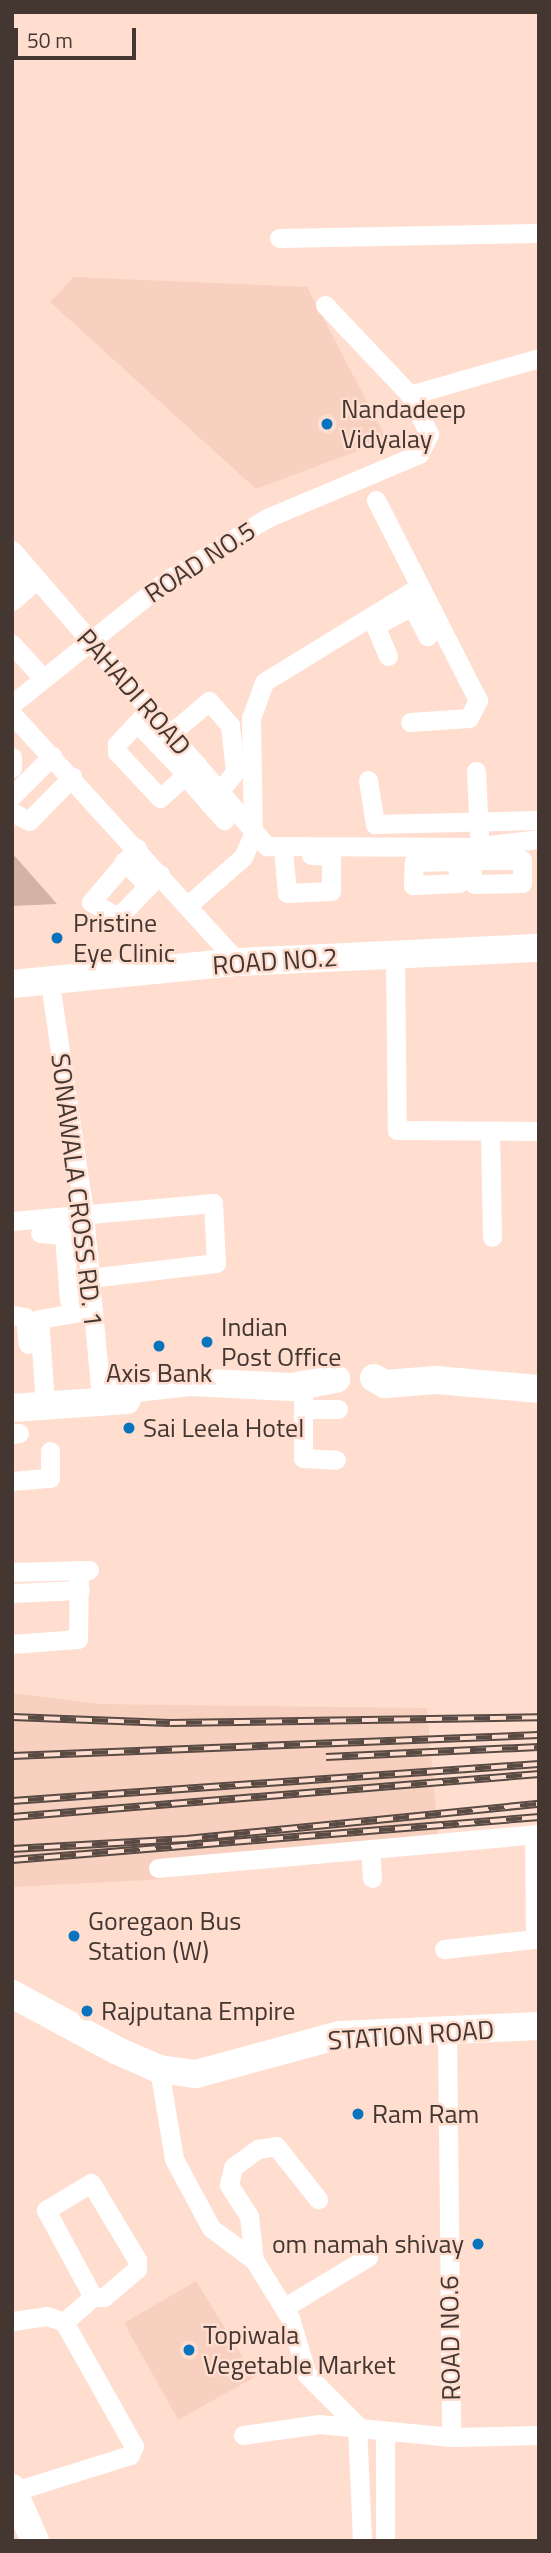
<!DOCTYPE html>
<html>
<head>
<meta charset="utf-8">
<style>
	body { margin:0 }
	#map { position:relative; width:551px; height:2553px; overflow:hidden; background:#ffded0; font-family:"Titillium Web",sans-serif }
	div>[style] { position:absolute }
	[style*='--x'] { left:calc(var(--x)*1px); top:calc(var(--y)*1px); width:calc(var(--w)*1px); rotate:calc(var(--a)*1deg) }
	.built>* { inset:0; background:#f8d0bf }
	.green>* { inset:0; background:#d4b2a4 }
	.street>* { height:19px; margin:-9.5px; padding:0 9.5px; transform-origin:9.5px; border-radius:9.5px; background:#fff }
	.secondary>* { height:28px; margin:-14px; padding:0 14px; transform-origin:14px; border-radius:14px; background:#fff }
	.rail>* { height:8px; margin-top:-4px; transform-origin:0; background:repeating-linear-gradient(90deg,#ffded0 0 16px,#594a43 0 32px); box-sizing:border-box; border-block:2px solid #594a43 }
	.dots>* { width:19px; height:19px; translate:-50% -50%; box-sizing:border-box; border:4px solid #ffded0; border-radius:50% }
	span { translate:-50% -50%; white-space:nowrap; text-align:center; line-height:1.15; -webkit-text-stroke:5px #ffded0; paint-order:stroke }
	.poi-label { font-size:26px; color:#443731 }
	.left { translate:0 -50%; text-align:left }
	.right { translate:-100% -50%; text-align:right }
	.street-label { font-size:26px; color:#443731 }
	.frame { position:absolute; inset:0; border:14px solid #443731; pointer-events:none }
	.scale { position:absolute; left:14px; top:28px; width:122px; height:32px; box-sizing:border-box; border:4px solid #443731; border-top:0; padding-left:9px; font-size:21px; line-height:24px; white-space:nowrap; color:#443731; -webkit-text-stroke:5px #ffded0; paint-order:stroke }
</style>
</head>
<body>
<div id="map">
	<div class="built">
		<i style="clip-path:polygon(74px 277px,307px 287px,387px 440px,256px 489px,50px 302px)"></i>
		<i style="clip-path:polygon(12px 1693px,100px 1704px,427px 1708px,439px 1844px,149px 1880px,12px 1887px)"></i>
		<i style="clip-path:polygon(196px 2281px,255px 2377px,178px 2420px,124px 2323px)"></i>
	</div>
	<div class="green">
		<i style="clip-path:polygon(12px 853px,57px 904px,12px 906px)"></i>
	</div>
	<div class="street">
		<i style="--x:279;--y:238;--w:260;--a:-1.1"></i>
		<i style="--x:325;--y:305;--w:124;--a:46.6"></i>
		<i style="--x:410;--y:395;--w:134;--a:-16"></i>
		<i style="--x:376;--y:500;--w:225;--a:63"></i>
		<i style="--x:478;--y:700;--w:20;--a:117"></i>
		<i style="--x:469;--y:718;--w:59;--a:176.1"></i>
		<i style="--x:12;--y:550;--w:391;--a:49.3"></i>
		<i style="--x:267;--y:846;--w:205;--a:0.3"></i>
		<i style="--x:472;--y:847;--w:67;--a:-6.8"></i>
		<i style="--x:12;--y:571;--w:22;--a:51"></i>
		<i style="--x:12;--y:601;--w:33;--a:-41"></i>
		<i style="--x:412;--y:606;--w:34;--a:63"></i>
		<i style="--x:12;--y:644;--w:45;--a:47.7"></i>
		<i style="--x:388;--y:656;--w:33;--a:-113"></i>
		<i style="--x:375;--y:626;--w:57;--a:-28.4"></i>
		<i style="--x:12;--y:704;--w:198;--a:-38.7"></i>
		<i style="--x:167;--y:580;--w:118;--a:-31.8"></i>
		<i style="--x:267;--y:518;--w:165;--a:-22.8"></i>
		<i style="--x:419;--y:454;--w:22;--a:-63"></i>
		<i style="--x:429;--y:434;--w:43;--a:-116"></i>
		<i style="--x:149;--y:710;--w:47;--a:133.3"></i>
		<i style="--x:117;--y:744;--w:8;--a:90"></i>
		<i style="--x:117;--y:752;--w:63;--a:46.9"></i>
		<i style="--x:160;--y:798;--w:50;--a:-41.7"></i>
		<i style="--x:12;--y:714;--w:336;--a:47.7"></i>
		<i style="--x:137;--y:723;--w:72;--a:46.1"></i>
		<i style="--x:170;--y:734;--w:51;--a:-40.2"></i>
		<i style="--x:209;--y:701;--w:32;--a:49"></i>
		<i style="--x:230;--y:725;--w:47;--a:83.9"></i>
		<i style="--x:235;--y:772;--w:41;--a:129.1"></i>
		<i style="--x:12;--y:757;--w:11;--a:90"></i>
		<i style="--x:476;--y:771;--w:64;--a:87.3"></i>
		<i style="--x:368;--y:780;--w:45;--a:81"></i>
		<i style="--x:375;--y:824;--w:161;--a:-1.4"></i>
		<i style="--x:193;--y:785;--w:47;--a:48.5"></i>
		<i style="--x:12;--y:796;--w:57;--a:-45"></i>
		<i style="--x:12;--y:812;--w:19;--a:28"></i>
		<i style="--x:29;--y:821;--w:62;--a:-45.7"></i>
		<i style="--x:472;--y:847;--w:33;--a:90"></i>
		<i style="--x:472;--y:880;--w:4;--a:63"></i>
		<i style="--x:474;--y:884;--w:48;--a:-1.2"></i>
		<i style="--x:522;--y:883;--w:23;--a:-90"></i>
		<i style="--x:522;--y:860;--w:50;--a:180"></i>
		<i style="--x:137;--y:848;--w:71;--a:130.4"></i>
		<i style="--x:91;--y:902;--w:31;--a:29"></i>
		<i style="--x:118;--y:917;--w:60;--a:-45.7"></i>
		<i style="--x:283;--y:849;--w:44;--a:84.8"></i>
		<i style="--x:287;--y:893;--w:44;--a:-2.6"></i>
		<i style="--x:331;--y:891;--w:35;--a:-90"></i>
		<i style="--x:331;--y:856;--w:20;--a:-177"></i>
		<i style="--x:124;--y:861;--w:35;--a:46"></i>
		<i style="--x:414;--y:862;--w:43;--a:-1.3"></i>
		<i style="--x:457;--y:861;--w:22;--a:85"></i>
		<i style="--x:459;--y:883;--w:46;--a:177.5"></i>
		<i style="--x:413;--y:885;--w:23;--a:-88"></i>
		<i style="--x:188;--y:905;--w:73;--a:-41.1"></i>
		<i style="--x:243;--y:857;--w:24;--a:-66"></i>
		<i style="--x:253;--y:835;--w:117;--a:-91"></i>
		<i style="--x:251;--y:718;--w:38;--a:-70"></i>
		<i style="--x:264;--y:682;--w:182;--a:-31.5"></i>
		<i style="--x:395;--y:953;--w:177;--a:89.4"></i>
		<i style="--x:397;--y:1130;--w:142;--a:0.4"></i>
		<i style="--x:50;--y:983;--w:233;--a:81.6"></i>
		<i style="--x:84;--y:1214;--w:185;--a:84.7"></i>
		<i style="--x:490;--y:1132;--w:105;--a:88.9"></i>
		<i style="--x:12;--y:1221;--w:202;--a:-5.1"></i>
		<i style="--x:213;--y:1203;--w:60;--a:87.1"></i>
		<i style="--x:216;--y:1263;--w:127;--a:173.2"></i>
		<i style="--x:40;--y:1233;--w:24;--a:5"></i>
		<i style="--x:64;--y:1235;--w:65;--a:85.6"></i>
		<i style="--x:12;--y:1315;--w:13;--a:9"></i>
		<i style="--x:25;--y:1317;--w:27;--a:84"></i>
		<i style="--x:303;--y:1386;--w:72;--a:90"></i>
		<i style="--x:303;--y:1458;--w:33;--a:3"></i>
		<i style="--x:45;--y:1404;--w:85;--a:-94"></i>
		<i style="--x:39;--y:1319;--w:55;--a:-9.5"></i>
		<i style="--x:303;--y:1409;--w:35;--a:0"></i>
		<i style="--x:12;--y:1434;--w:7;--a:-8"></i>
		<i style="--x:12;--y:1481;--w:38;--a:-5"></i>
		<i style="--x:50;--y:1478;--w:27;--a:-90"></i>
		<i style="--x:12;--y:1572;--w:77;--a:-1.5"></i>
		<i style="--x:12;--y:1593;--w:68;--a:-2.5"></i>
		<i style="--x:12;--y:1644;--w:66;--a:-4.3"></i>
		<i style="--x:78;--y:1639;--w:69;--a:-89.2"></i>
		<i style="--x:370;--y:1849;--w:29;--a:86"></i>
		<i style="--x:158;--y:1868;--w:383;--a:-5.1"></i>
		<i style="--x:444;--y:1949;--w:92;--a:-6.3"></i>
		<i style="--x:535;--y:1939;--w:105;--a:-90.5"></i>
		<i style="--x:447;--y:2030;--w:407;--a:89.4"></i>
		<i style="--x:159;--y:2069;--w:91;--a:80.5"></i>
		<i style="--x:174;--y:2159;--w:78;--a:61.8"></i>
		<i style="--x:211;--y:2228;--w:54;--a:36.7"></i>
		<i style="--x:254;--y:2260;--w:68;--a:58.2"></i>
		<i style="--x:290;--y:2318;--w:59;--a:73.4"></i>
		<i style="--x:307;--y:2375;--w:71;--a:45"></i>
		<i style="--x:357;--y:2425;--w:116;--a:87.5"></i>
		<i style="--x:254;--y:2260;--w:44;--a:-96.5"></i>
		<i style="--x:249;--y:2216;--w:37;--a:-123"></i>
		<i style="--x:229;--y:2185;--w:18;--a:-77"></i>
		<i style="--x:233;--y:2167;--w:31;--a:-36"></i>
		<i style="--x:258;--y:2149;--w:18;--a:-9"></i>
		<i style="--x:276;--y:2146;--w:68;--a:51.6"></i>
		<i style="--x:285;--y:2307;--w:97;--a:-31.1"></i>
		<i style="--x:12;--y:2321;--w:35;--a:-8"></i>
		<i style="--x:47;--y:2316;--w:18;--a:19"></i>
		<i style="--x:64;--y:2322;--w:142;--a:60.6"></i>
		<i style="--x:134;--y:2446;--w:10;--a:114"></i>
		<i style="--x:130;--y:2455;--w:121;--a:162.6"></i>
		<i style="--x:64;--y:2322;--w:38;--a:-41"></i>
		<i style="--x:93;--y:2297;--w:99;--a:-118.4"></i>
		<i style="--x:46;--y:2210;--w:52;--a:-31"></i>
		<i style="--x:91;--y:2183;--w:90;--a:59.1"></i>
		<i style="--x:137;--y:2260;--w:9;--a:90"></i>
		<i style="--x:137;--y:2269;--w:43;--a:139.7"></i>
		<i style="--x:104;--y:2297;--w:11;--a:180"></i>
		<i style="--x:385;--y:2431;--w:110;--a:90"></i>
		<i style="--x:243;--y:2435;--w:77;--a:-8.2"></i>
		<i style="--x:319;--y:2424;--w:133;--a:5.6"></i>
		<i style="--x:451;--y:2437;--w:88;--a:-1.3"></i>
	</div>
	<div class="secondary">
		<i style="--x:12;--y:984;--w:227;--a:-5.6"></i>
		<i style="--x:238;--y:962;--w:301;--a:-2.7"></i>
		<i style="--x:374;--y:1378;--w:13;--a:29"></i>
		<i style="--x:385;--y:1384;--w:51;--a:-4.5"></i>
		<i style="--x:436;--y:1380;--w:103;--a:5"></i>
		<i style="--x:110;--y:1397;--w:11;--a:-41"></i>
		<i style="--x:118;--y:1390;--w:72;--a:-6.3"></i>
		<i style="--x:190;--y:1382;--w:101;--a:2.8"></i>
		<i style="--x:291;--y:1387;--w:46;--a:-10.1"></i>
		<i style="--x:12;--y:1408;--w:115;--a:-4"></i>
		<i style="--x:12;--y:1994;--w:120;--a:28.3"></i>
		<i style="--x:118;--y:2051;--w:45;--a:23.7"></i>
		<i style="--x:159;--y:2069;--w:37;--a:8"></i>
		<i style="--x:196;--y:2074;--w:149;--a:-15.2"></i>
		<i style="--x:340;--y:2035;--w:199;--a:-2.6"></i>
		<i style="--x:12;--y:2488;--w:58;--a:66.5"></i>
	</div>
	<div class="rail">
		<i style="--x:12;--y:1717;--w:158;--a:2.2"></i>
		<i style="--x:170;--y:1723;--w:369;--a:-0.9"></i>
		<i style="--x:12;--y:1756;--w:527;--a:-2.28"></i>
		<i style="--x:326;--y:1757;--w:213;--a:-2.7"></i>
		<i style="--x:12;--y:1801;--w:528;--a:-4.02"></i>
		<i style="--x:12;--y:1817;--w:529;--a:-4.66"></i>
		<i style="--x:12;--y:1849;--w:174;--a:-3.3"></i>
		<i style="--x:186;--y:1839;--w:355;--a:-5.7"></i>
		<i style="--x:12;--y:1860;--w:529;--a:-4.66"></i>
	</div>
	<div class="dots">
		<i style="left:327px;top:424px;background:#0973be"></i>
		<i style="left:57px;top:938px;background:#0973be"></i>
		<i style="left:207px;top:1342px;background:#0973be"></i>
		<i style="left:159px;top:1346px;background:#0973be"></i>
		<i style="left:129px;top:1428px;background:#0973be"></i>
		<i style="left:74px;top:1936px;background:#0973be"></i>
		<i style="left:87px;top:2011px;background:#0973be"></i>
		<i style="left:358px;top:2114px;background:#0973be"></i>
		<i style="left:478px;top:2244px;background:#0973be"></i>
		<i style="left:189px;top:2350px;background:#0973be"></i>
	</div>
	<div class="poi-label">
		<span class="left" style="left:341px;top:424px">Nandadeep<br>Vidyalay</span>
		<span class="left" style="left:73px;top:938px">Pristine<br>Eye Clinic</span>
		<span class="left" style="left:221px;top:1342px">Indian<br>Post Office</span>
		<span style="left:159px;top:1373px">Axis Bank</span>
		<span class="left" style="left:143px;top:1428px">Sai Leela Hotel</span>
		<span class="left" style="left:88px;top:1936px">Goregaon Bus<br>Station (W)</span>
		<span class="left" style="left:101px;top:2011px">Rajputana Empire</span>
		<span class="left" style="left:372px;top:2114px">Ram Ram</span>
		<span class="right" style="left:464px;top:2244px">om namah shivay</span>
		<span class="left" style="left:203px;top:2350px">Topiwala<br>Vegetable Market</span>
	</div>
	<div class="street-label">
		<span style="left:200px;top:562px;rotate:-33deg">ROAD NO.5</span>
		<span style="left:134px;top:692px;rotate:49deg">PAHADI ROAD</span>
		<span style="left:275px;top:961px;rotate:-4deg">ROAD NO.2</span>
		<span style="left:77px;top:1190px;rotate:83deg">SONAWALA CROSS RD. 1</span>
		<span style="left:411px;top:2035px;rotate:-4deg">STATION ROAD</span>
		<span style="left:450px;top:2338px;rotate:-91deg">ROAD NO.6</span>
	</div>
	<div class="frame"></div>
	<div class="scale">50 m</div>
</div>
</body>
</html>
